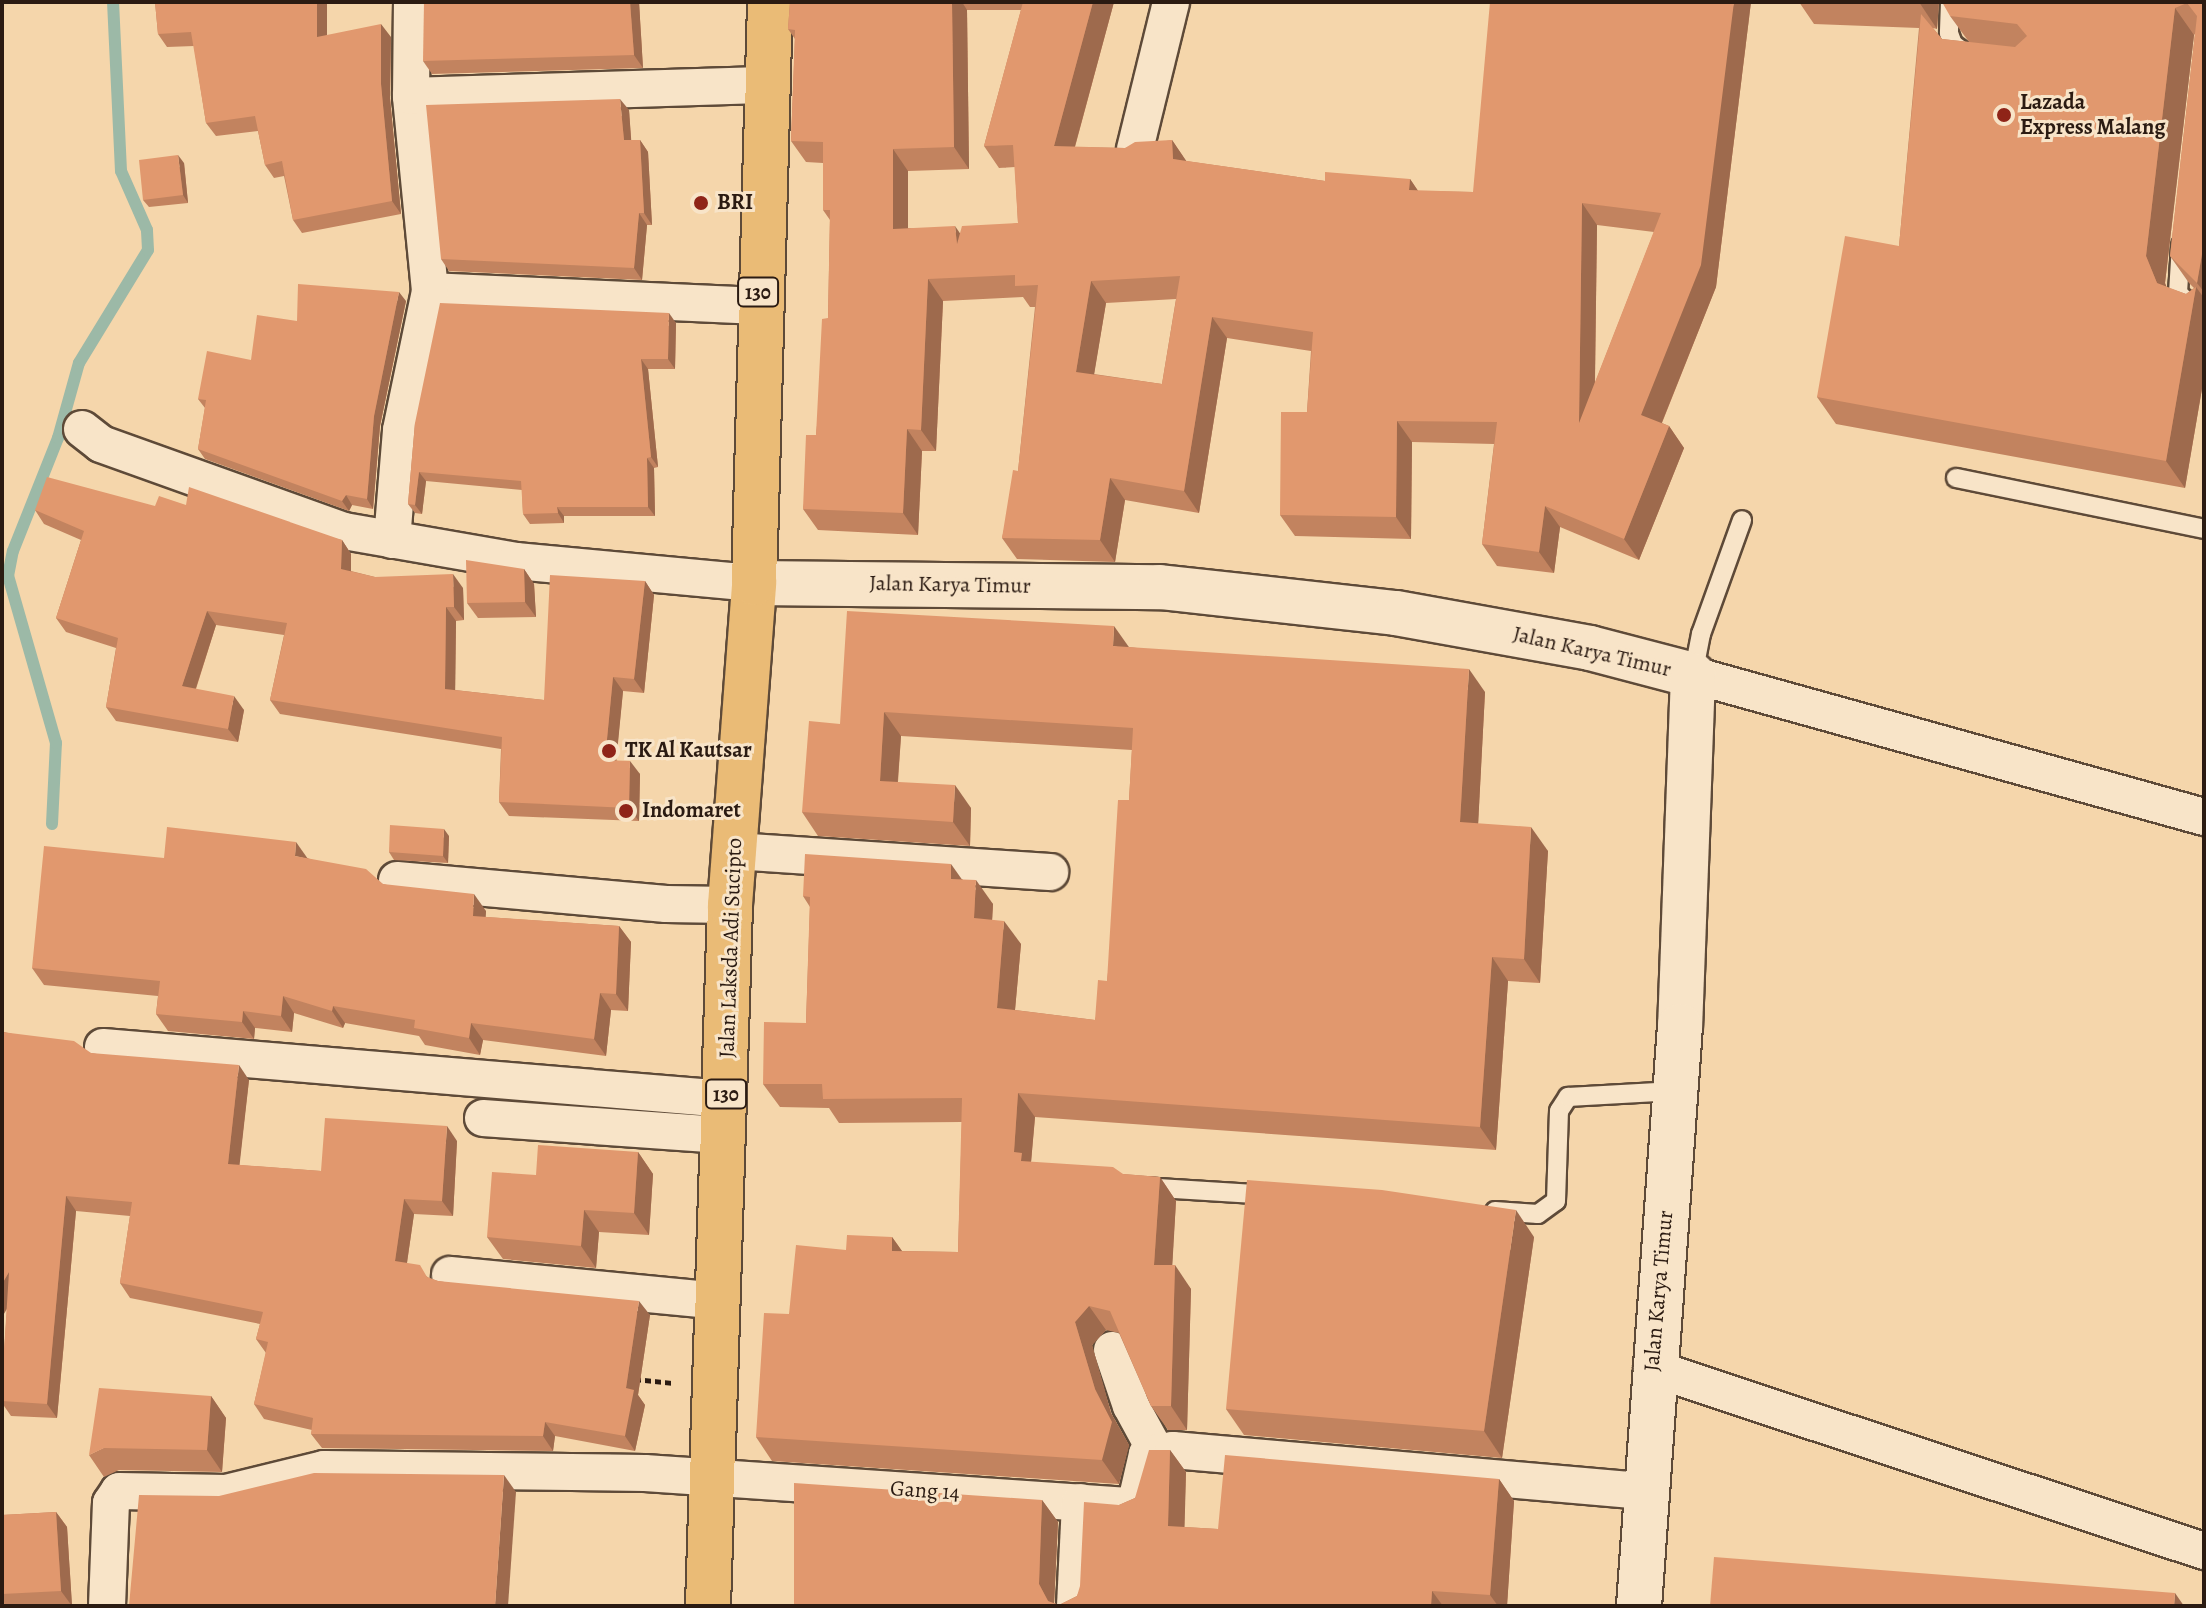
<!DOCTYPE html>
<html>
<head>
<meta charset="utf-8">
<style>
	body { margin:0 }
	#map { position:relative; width:2206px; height:1608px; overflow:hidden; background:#f5d6ab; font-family:Alegreya,serif }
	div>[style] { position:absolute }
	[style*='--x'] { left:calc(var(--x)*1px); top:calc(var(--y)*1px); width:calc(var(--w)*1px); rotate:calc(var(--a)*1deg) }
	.stream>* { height:12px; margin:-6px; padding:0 6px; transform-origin:6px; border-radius:6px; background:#9cb9a7 }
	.path>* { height:5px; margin-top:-2.5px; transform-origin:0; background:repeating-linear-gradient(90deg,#2b1b12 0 6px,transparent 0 10px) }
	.roads { filter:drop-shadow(2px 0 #5e4a38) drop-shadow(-2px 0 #5e4a38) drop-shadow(0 2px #5e4a38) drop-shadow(0 -2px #5e4a38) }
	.service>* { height:18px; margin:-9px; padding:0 9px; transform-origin:9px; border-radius:9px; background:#f8e4c8 }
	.minor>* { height:36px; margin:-18px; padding:0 18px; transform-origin:18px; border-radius:18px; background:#f8e4c8 }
	.tertiary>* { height:44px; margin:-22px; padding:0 22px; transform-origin:22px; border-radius:22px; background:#f8e4c8 }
	.primary>* { height:44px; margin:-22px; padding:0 22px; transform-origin:22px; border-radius:22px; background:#eabb76 }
	.wall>* { inset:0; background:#c2835f }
	.shaded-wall>* { inset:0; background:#9e6a4d }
	.building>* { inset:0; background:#e1986e }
	.dots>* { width:22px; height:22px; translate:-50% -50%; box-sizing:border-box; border:4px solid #f8e4c8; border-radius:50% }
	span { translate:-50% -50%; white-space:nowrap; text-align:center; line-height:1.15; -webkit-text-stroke:6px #f8e4c8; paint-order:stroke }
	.shield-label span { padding:2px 6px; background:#f8e4c8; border:2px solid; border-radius:6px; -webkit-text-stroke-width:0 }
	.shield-label { font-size:20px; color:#2b1b12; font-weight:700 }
	.poi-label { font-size:22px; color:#2b1b12; font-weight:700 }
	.left { translate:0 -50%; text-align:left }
	.street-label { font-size:22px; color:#2b1b12 }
	.frame { position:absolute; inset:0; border:4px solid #2b1b12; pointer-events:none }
</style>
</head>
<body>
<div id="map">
	<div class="stream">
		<i style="--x:52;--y:824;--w:81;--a:-87.2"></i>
		<i style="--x:56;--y:743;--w:174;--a:-106"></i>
		<i style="--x:8;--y:576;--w:25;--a:-79"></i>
		<i style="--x:13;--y:551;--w:122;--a:-68.3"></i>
		<i style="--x:58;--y:438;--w:78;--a:-74.4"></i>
		<i style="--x:79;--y:363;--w:132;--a:-58.6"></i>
		<i style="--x:148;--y:250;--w:20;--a:-93"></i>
		<i style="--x:147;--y:230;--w:64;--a:-113.8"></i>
		<i style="--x:121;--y:171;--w:169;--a:-92.7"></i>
	</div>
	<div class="path">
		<i style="--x:635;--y:1379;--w:37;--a:6"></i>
	</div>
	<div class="roads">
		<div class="service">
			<i style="--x:1950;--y:2;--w:31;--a:92"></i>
			<i style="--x:1949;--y:33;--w:12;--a:70"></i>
			<i style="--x:1953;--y:44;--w:19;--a:36"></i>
			<i style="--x:2181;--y:245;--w:48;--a:93.6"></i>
			<i style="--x:2178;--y:293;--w:21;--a:43"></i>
			<i style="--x:2193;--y:307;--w:11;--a:10"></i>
			<i style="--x:1956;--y:478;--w:253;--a:11.6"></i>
			<i style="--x:1693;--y:675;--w:42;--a:-79"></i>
			<i style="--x:1701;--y:634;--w:121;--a:-70.2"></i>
			<i style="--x:1143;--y:1187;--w:127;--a:3.6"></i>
			<i style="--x:1495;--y:1211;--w:43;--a:4"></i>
			<i style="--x:1538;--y:1214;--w:22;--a:-36"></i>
			<i style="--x:1556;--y:1201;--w:90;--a:-88.1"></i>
			<i style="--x:1559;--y:1111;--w:17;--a:-57"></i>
			<i style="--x:1568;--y:1097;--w:107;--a:-3.2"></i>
		</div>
		<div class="minor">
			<i style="--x:411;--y:96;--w:357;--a:-1.8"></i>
			<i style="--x:1135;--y:149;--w:151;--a:-76.2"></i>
			<i style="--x:430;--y:291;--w:328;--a:2.6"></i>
			<i style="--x:82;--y:429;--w:24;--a:38"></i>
			<i style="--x:101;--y:444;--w:258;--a:19.7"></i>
			<i style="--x:344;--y:531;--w:175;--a:9.9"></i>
			<i style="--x:516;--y:561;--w:239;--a:5.3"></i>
			<i style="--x:392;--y:540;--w:110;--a:-85.3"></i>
			<i style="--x:401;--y:430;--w:142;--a:-78.2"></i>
			<i style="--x:430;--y:291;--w:196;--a:-95.6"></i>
			<i style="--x:411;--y:96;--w:94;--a:-89.4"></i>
			<i style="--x:1693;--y:675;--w:530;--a:15.53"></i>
			<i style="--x:734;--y:851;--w:317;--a:3.8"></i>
			<i style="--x:397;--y:880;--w:270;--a:5.1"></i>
			<i style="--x:666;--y:904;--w:64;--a:0.9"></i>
			<i style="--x:103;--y:1047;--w:624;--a:4.78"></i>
			<i style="--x:483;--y:1118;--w:240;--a:4.1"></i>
			<i style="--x:450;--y:1275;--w:270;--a:5.5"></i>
			<i style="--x:1112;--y:1350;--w:59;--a:71.3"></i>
			<i style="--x:1131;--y:1406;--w:50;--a:61.4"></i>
			<i style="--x:1652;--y:1368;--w:582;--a:18.34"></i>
			<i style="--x:107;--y:1606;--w:103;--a:-87.8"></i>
			<i style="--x:111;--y:1503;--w:14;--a:-56"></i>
			<i style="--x:119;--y:1491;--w:107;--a:1.1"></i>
			<i style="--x:226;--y:1493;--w:101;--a:-13.8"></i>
			<i style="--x:324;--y:1469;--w:321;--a:0.7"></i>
			<i style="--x:645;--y:1473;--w:491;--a:3.9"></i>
			<i style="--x:1135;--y:1506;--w:53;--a:-77"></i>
			<i style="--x:1147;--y:1454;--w:26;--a:-9"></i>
			<i style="--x:1173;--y:1450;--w:474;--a:5"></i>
			<i style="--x:1075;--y:1606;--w:104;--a:-87.2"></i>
		</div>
		<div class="tertiary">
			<i style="--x:754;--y:583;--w:406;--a:0.6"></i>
			<i style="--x:1160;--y:587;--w:237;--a:6.3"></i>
			<i style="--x:1396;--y:613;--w:197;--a:10.2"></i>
			<i style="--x:1590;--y:648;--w:106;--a:14.7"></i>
			<i style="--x:1693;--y:675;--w:351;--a:92.1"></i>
			<i style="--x:1680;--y:1026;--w:581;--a:94.04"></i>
		</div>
		<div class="primary">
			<i style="--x:708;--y:1606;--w:701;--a:-88.2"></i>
			<i style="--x:730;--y:905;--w:323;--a:-85.7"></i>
			<i style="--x:754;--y:583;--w:581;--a:-88.42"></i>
		</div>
	</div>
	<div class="wall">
		<i style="clip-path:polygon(155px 2px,327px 2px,327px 35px,391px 37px,390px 98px,401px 214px,302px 233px,293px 220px,284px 176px,274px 178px,265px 165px,258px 131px,216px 136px,206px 123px,194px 46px,167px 47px,158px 34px)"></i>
		<i style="clip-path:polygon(639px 2px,643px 68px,432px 74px,423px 61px)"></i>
		<i style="clip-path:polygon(evenodd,790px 2px,1114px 2px,1075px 147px,1125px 148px,1172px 140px,1186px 161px,1325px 181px,1410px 179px,1418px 191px,1473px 192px,1751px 2px,1716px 287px,1662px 423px,1669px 426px,1684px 448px,1639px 560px,1560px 527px,1554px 573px,1497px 566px,1482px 544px,1494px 444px,1412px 442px,1411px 539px,1295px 536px,1280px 515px,1307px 412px,1311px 351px,1227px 338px,1199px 513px,1125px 500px,1115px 562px,1017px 559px,1002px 538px,1018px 471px,1035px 307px,1030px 307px,1023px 297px,943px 301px,936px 451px,922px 451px,918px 535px,818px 530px,803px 509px,816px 435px,828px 318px,830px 220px,823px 210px,823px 163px,806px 162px,791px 141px,795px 39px,788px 29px,790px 2px,967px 10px,1021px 10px,984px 146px,999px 168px,1015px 167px,1018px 223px,960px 233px,908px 228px,908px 171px,969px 169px,967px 10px,790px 2px,1597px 225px,1654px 232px,1595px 383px,1597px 225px,790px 2px,1176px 299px,1162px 384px,1094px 374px,1106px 303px,1176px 299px)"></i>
		<i style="clip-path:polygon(evenodd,1799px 2px,1939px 2px,1937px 29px,1933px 28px,1942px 39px,1969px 42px,1950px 16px,2204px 2px,2204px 377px,2185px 488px,1836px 424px,1817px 397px,1899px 246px,1919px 28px,1814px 24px,1799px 2px,2195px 34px,2170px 256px,2189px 283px,2194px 288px,2186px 294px,2166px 287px,2165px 283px,2194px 35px,2195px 34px)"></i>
		<i style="clip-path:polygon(629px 110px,631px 140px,640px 140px,648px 152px,652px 225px,647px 225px,642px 280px,449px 271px,441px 259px)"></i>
		<i style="clip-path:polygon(184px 163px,188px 203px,149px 207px,143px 200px)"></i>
		<i style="clip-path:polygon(406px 301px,380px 426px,373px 509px,352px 505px,349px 511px,205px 459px,198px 449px,205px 408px,198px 399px,251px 360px,297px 321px)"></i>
		<i style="clip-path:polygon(676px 323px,675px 369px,648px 369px,658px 467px,654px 468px,655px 516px,564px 516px,564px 523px,530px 524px,523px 514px,522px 490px,426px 481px,422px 514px,415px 513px,408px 504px,415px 423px)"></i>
		<i style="clip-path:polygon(186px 505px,342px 540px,351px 554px,351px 571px,375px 577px,463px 588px,464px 620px,456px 621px,455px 690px,544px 700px,645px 581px,654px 595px,644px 693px,623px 691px,616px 760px,640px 774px,639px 821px,509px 816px,499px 802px,501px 749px,280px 714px,270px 700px,284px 635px,216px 625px,196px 689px,244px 710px,238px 742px,116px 721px,106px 707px,116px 648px,66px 632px,56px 618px,81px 540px,44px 524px,35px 510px)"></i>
		<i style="clip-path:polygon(524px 569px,534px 584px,536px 617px,478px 618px,467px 603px)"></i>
		<i style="clip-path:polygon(1129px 647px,1485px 692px,1478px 824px,1548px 851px,1540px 983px,1508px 981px,1496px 1150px,1035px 1117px,1031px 1162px,1123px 1174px,1160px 1177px,1176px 1201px,1172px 1265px,1191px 1289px,1187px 1430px,1168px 1430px,1151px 1406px,1119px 1333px,1106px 1330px,1092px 1345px,1111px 1413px,1129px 1445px,1119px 1484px,772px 1461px,756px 1437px,789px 1314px,846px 1250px,892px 1237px,902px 1251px,958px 1252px,962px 1122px,839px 1123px,829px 1108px,780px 1107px,763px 1084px,806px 1023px,810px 907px,803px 896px,962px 879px,993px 904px,992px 920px,1021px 944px,1015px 1010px,1095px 1020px,1107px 981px,1129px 800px,1132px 750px,901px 736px,898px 782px,971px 808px,970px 846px,818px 836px,802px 812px,840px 724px)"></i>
		<i style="clip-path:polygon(449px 836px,448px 863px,394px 860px,389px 852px)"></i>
		<i style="clip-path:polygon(164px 858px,307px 858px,383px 884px,486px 911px,485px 917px,619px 926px,631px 942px,628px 1011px,611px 1010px,606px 1056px,483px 1040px,480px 1055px,425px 1045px,419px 1036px,345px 1023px,343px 1028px,294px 1013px,292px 1032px,255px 1028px,254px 1039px,168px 1031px,156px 1014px,158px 996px,44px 985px,32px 968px)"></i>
		<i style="clip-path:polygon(2px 1030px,4px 1032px,91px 1053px,249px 1080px,239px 1165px,321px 1171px,457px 1141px,453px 1216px,414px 1214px,407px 1263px,429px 1278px,438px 1281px,650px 1315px,638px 1395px,645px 1405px,635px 1451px,555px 1436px,553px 1451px,322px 1448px,311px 1434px,312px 1430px,264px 1419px,254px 1404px,266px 1353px,256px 1339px,260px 1324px,130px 1298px,120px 1283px,130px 1216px,76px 1211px,57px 1418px,11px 1416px,2px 1403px,2px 1382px,7px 1309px,2px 1317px,2px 1215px,4px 1215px,2px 1209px)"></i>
		<i style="clip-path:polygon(638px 1152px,653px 1174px,649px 1235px,599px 1232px,596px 1268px,503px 1259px,487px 1237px,536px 1175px)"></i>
		<i style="clip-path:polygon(1534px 1237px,1502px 1458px,1244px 1435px,1226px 1409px)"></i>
		<i style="clip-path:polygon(211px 1396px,226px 1418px,222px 1472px,119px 1470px,104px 1477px,89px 1455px)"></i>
		<i style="clip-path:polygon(1170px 1450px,1186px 1472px,1184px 1527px,1218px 1529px,1499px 1479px,1514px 1501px,1507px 1606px,794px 1606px,1042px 1500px,1058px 1522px,1054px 1603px,1059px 1605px,1077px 1596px,1119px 1505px,1135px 1498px)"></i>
		<i style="clip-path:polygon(56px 1512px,67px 1527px,72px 1606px,6px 1606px,2px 1601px,2px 1515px)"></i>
	</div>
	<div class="shaded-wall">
		<i style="clip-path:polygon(317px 2px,327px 2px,327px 51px,317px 37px)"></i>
		<i style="clip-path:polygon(630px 2px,639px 2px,643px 68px,634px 55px)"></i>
		<i style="clip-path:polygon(952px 2px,962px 2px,967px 10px,969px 169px,954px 147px)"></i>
		<i style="clip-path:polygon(1093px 2px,1114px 2px,1069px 168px,1054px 146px)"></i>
		<i style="clip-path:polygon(1734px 2px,1751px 2px,1716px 287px,1656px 437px,1641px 415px)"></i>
		<i style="clip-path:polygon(1919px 2px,1939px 2px,1937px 29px)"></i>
		<i style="clip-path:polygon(2175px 8px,2194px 35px,2165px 283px,2176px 310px,2157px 283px,2146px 256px)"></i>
		<i style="clip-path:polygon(381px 24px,391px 37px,390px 98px,401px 214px,392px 201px,381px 84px)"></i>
		<i style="clip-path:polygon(620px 99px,629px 110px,632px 151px,624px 140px)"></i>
		<i style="clip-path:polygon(640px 140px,648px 152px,652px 225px,644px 213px)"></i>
		<i style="clip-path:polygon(1172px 140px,1187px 162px,1173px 159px)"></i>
		<i style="clip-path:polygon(893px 149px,908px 171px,908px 250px,893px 229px)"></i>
		<i style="clip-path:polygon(178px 155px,184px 163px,188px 203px,183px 195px)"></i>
		<i style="clip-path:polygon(1410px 179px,1425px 201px,1409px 190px)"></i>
		<i style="clip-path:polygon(1582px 203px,1597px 225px,1594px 445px,1579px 423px)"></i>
		<i style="clip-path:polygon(639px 213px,647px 225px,642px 280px,634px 268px)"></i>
		<i style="clip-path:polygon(955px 226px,970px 248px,957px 244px)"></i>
		<i style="clip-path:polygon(2202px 254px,2204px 256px,2204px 292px,2197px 283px)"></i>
		<i style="clip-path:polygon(928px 279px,943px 301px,936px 451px,921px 430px)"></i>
		<i style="clip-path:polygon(1091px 281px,1106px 303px,1091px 393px,1076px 372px)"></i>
		<i style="clip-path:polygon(2196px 287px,2204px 298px,2204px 377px,2185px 488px,2166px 461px)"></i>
		<i style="clip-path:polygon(399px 292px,406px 301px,380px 426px,373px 509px,367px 499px,374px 416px)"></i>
		<i style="clip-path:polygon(669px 313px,676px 323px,675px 369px,668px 359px)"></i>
		<i style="clip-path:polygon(1212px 317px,1227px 338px,1199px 513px,1184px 491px)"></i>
		<i style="clip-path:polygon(641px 359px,648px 369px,658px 467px,651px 457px)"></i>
		<i style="clip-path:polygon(1397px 421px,1412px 442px,1411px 539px,1396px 517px)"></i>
		<i style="clip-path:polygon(1669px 426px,1684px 448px,1639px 560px,1624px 539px)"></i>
		<i style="clip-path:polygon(907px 429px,922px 451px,918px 535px,903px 513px)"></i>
		<i style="clip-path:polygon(647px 458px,654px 468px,655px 516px,648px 507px)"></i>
		<i style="clip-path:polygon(419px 472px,426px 481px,422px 514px,415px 505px)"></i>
		<i style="clip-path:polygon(1110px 478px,1125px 500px,1115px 562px,1100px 540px)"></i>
		<i style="clip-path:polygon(346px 495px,352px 505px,349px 511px,342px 501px)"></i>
		<i style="clip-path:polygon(1545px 506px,1560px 527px,1554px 573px,1539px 552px)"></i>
		<i style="clip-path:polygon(557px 507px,564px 516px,564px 523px,558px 513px)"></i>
		<i style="clip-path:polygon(342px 540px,351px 554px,351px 583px,341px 569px)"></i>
		<i style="clip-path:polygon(524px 569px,534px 584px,536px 617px,525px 602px)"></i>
		<i style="clip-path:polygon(453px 574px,463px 588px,464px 620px,454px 607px)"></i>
		<i style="clip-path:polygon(645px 581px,654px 595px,644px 693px,634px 679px)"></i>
		<i style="clip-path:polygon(446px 607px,456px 621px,455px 703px,445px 689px)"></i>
		<i style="clip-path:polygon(207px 611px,216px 625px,192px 700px,182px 686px)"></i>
		<i style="clip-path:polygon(1114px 626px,1131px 650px,1113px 646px)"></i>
		<i style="clip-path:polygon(1469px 669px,1485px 692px,1477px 846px,1460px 822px)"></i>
		<i style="clip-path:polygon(613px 677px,623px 691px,615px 774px,605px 760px)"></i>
		<i style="clip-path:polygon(234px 696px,244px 710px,238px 742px,228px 729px)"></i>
		<i style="clip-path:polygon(884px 712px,901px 736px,896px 804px,880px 781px)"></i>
		<i style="clip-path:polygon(630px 761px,640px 774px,639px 821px,629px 808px)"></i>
		<i style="clip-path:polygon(955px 785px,971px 808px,970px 846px,953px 822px)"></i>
		<i style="clip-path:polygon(1531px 827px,1548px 851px,1540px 983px,1524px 959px)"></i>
		<i style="clip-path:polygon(444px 829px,449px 836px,448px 863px,443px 856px)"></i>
		<i style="clip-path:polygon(296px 842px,308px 859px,295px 856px)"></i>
		<i style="clip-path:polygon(951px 864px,968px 888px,951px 879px)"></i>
		<i style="clip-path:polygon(976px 880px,993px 904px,991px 941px,974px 918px)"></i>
		<i style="clip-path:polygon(474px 894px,486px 911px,485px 933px,473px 916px)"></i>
		<i style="clip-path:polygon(1004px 921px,1021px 944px,1013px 1032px,997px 1008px)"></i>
		<i style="clip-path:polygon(619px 926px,631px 942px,628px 1011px,616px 994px)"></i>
		<i style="clip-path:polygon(1492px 957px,1508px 981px,1496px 1150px,1480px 1127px)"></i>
		<i style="clip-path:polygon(600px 993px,611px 1010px,606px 1056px,594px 1039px)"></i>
		<i style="clip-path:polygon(283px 996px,294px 1013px,292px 1032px,281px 1016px)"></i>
		<i style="clip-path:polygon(333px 1006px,345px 1023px,343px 1028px,332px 1011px)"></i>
		<i style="clip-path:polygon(243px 1011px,255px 1028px,254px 1039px,242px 1022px)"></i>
		<i style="clip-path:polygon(471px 1023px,483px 1040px,480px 1055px,469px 1038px)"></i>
		<i style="clip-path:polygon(239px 1065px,249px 1080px,238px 1179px,228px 1164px)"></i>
		<i style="clip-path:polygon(1018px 1093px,1035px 1117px,1030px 1174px,1014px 1152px)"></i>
		<i style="clip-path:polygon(447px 1126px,457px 1141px,453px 1216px,442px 1201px)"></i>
		<i style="clip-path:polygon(638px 1152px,653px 1174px,649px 1235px,634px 1213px)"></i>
		<i style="clip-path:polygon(1160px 1177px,1176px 1201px,1171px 1288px,1154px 1265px)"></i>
		<i style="clip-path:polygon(66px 1196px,76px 1211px,57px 1418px,47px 1404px)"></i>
		<i style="clip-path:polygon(404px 1199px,414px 1214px,405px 1276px,395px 1261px)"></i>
		<i style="clip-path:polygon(584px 1210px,599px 1232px,596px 1268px,581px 1246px)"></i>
		<i style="clip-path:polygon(1516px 1210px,1534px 1237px,1502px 1458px,1484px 1431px)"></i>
		<i style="clip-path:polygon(892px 1237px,909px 1261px,892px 1251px)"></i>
		<i style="clip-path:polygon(1175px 1265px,1191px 1289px,1187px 1430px,1171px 1406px)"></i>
		<i style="clip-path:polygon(9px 1272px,19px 1287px,2px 1317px,2px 1284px)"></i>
		<i style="clip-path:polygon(639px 1301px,650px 1315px,638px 1395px,645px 1405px,635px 1451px,625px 1436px,626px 1388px)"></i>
		<i style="clip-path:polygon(1089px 1306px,1106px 1330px,1092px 1345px,1111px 1413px,1129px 1445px,1119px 1484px,1102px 1460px,1095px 1389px,1075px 1322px)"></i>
		<i style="clip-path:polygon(211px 1396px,226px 1418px,222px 1472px,207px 1450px)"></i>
		<i style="clip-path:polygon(545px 1422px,555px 1436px,553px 1451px,543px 1436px)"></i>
		<i style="clip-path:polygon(1170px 1450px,1186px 1472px,1184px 1548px,1168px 1526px)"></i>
		<i style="clip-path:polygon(504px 1475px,516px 1492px,508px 1606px,495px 1606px)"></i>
		<i style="clip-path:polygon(1499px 1479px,1514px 1501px,1507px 1606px,1498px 1606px,1490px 1595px)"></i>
		<i style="clip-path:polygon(1042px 1500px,1058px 1522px,1054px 1606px,1048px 1601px,1039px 1584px)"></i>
		<i style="clip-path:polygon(56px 1512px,67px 1527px,72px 1606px,61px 1591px)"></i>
		<i style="clip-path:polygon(1432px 1591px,1443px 1606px,1431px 1606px)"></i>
		<i style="clip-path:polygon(2175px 1593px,2184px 1606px,2174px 1606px)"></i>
	</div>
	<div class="building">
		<i style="clip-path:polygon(155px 2px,317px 2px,317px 37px,381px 24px,381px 84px,392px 201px,293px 220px,282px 161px,265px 165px,255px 116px,206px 123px,191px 32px,158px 34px)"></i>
		<i style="clip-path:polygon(424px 2px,630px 2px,634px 55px,423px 61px)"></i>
		<i style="clip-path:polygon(evenodd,790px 2px,952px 2px,954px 147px,893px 149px,893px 229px,955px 226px,957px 244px,962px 226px,1018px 223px,1013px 145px,984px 146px,1023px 2px,1093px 2px,1054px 146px,1125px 148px,1135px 142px,1172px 140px,1173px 159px,1325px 181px,1325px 172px,1410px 179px,1409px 190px,1473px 192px,1490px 2px,1734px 2px,1701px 265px,1641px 415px,1669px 426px,1624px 539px,1545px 506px,1539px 552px,1482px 544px,1497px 422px,1397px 421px,1396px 517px,1280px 515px,1281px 412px,1307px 412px,1313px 332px,1212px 317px,1184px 491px,1110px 478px,1100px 540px,1002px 538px,1013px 470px,1018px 471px,1038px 285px,1015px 286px,1015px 275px,928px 279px,921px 430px,907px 429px,903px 513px,803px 509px,806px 435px,816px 435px,822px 319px,828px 318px,830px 210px,823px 210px,823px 142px,791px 141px,795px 30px,788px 29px,790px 2px,1582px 203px,1661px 213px,1579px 423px,1582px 203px,790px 2px,1180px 276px,1162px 384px,1076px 372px,1091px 281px,1180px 276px)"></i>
		<i style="clip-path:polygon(1942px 2px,2204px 2px,2204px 254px,2202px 254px,2197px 283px,2170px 256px,2197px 16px,2187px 3px,2175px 8px,2146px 256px,2157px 283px,2186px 294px,2196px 287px,2166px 461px,1817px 397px,1845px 236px,1899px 246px,1921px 14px,1942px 39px,2015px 47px,2027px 36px,2017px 24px,1950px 16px)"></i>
		<i style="clip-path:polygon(620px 99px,624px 140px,640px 140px,644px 213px,639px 213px,634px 268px,441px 259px,426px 105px)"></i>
		<i style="clip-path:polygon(178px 155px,183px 195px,143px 200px,139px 160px)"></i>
		<i style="clip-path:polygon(298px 284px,399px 292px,374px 416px,367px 499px,346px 495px,342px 501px,198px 449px,206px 400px,198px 399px,207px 351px,251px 360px,257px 315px,297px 321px)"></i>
		<i style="clip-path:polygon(440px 303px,669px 313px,668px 359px,641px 359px,651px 457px,647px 458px,648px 507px,557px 507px,558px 513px,523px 514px,521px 481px,419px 472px,415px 505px,408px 504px,415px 423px)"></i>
		<i style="clip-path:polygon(47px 477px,155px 506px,159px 496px,186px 505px,189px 487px,342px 540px,341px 569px,375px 577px,453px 574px,454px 607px,446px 607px,445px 689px,544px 700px,550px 575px,645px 581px,634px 679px,613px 677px,605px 760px,630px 761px,629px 808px,499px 802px,502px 737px,270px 700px,287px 623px,207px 611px,182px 686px,234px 696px,228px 729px,106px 707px,118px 638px,56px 618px,84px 531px,35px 510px)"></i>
		<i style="clip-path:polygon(466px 560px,524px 569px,525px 602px,467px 603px)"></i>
		<i style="clip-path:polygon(847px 611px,1114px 626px,1113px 646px,1469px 669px,1460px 822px,1531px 827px,1524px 959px,1492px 957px,1480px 1127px,1018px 1093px,1014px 1152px,1022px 1153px,1021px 1161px,1113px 1167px,1123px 1174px,1160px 1177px,1154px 1265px,1175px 1265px,1171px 1406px,1151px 1406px,1110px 1311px,1089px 1306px,1075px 1322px,1095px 1389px,1112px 1422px,1102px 1460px,756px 1437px,764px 1313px,789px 1314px,796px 1245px,846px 1250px,847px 1235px,892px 1237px,892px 1251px,958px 1252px,962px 1098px,823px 1099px,822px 1084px,763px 1084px,764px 1022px,806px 1023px,810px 897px,803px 896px,805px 854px,951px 864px,951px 879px,976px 880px,974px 918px,1004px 921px,997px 1008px,1095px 1020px,1098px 980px,1107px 981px,1118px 800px,1129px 800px,1133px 728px,884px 712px,880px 781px,955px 785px,953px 822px,802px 812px,809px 721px,840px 724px)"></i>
		<i style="clip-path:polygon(390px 825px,444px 829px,443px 856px,389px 852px)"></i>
		<i style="clip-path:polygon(167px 827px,296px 842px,295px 856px,366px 869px,383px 884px,474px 894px,473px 916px,619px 926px,616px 994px,600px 993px,594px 1039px,471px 1023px,469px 1038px,414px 1028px,415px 1020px,333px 1006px,332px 1011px,283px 996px,281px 1016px,243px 1011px,242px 1022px,156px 1014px,160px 981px,32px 968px,44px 846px,164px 858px)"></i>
		<i style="clip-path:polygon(2px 1032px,74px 1041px,91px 1053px,239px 1065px,228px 1164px,321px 1171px,325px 1118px,447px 1126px,442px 1201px,404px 1199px,395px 1261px,420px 1265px,427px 1277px,438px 1281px,639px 1301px,626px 1388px,634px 1390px,625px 1436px,545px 1422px,543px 1436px,311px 1434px,313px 1418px,254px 1404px,268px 1342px,256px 1339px,263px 1312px,120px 1283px,132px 1202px,66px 1196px,47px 1404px,2px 1401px,2px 1382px,9px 1272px,2px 1284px,2px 1215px,4px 1215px,2px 1209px)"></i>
		<i style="clip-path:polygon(538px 1145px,638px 1152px,634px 1213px,584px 1210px,581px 1246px,487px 1237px,492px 1172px,536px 1175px)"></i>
		<i style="clip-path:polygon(1247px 1180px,1382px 1190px,1516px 1210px,1484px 1431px,1226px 1409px)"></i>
		<i style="clip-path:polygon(99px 1388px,211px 1396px,207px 1450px,104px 1448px,89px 1455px)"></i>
		<i style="clip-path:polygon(1149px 1450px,1170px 1450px,1168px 1526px,1218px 1529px,1225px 1455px,1499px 1479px,1490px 1595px,1432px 1591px,1431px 1606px,794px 1606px,794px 1483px,1042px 1500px,1039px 1584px,1048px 1601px,1059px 1605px,1077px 1596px,1080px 1586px,1084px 1502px,1119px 1505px,1135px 1498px)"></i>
		<i style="clip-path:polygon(314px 1473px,504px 1475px,495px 1606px,129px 1606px,139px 1495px,219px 1496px)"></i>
		<i style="clip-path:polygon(56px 1512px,61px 1591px,2px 1594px,2px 1515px)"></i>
		<i style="clip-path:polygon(1714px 1557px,2175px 1593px,2174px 1606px,1710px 1606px)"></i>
	</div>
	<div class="dots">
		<i style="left:2004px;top:115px;background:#8f2418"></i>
		<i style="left:701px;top:203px;background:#8f2418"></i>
		<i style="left:609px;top:751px;background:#8f2418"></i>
		<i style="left:626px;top:811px;background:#8f2418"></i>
	</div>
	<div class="shield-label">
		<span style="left:758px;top:292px">130</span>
		<span style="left:726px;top:1094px">130</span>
	</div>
	<div class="poi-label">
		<span class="left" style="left:2020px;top:115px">Lazada<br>Express Malang</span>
		<span class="left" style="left:717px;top:203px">BRI</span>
		<span class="left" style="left:625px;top:751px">TK Al Kautsar</span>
		<span class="left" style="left:642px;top:811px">Indomaret</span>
	</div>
	<div class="street-label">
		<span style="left:950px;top:585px;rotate:1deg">Jalan Karya Timur</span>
		<span style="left:1592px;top:652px;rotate:13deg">Jalan Karya Timur</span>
		<span style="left:731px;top:948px;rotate:-88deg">Jalan Laksda Adi Sucipto</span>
		<span style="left:1659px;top:1291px;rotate:-85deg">Jalan Karya Timur</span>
		<span style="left:925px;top:1491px;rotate:4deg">Gang 14</span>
	</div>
	<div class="frame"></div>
</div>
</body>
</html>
